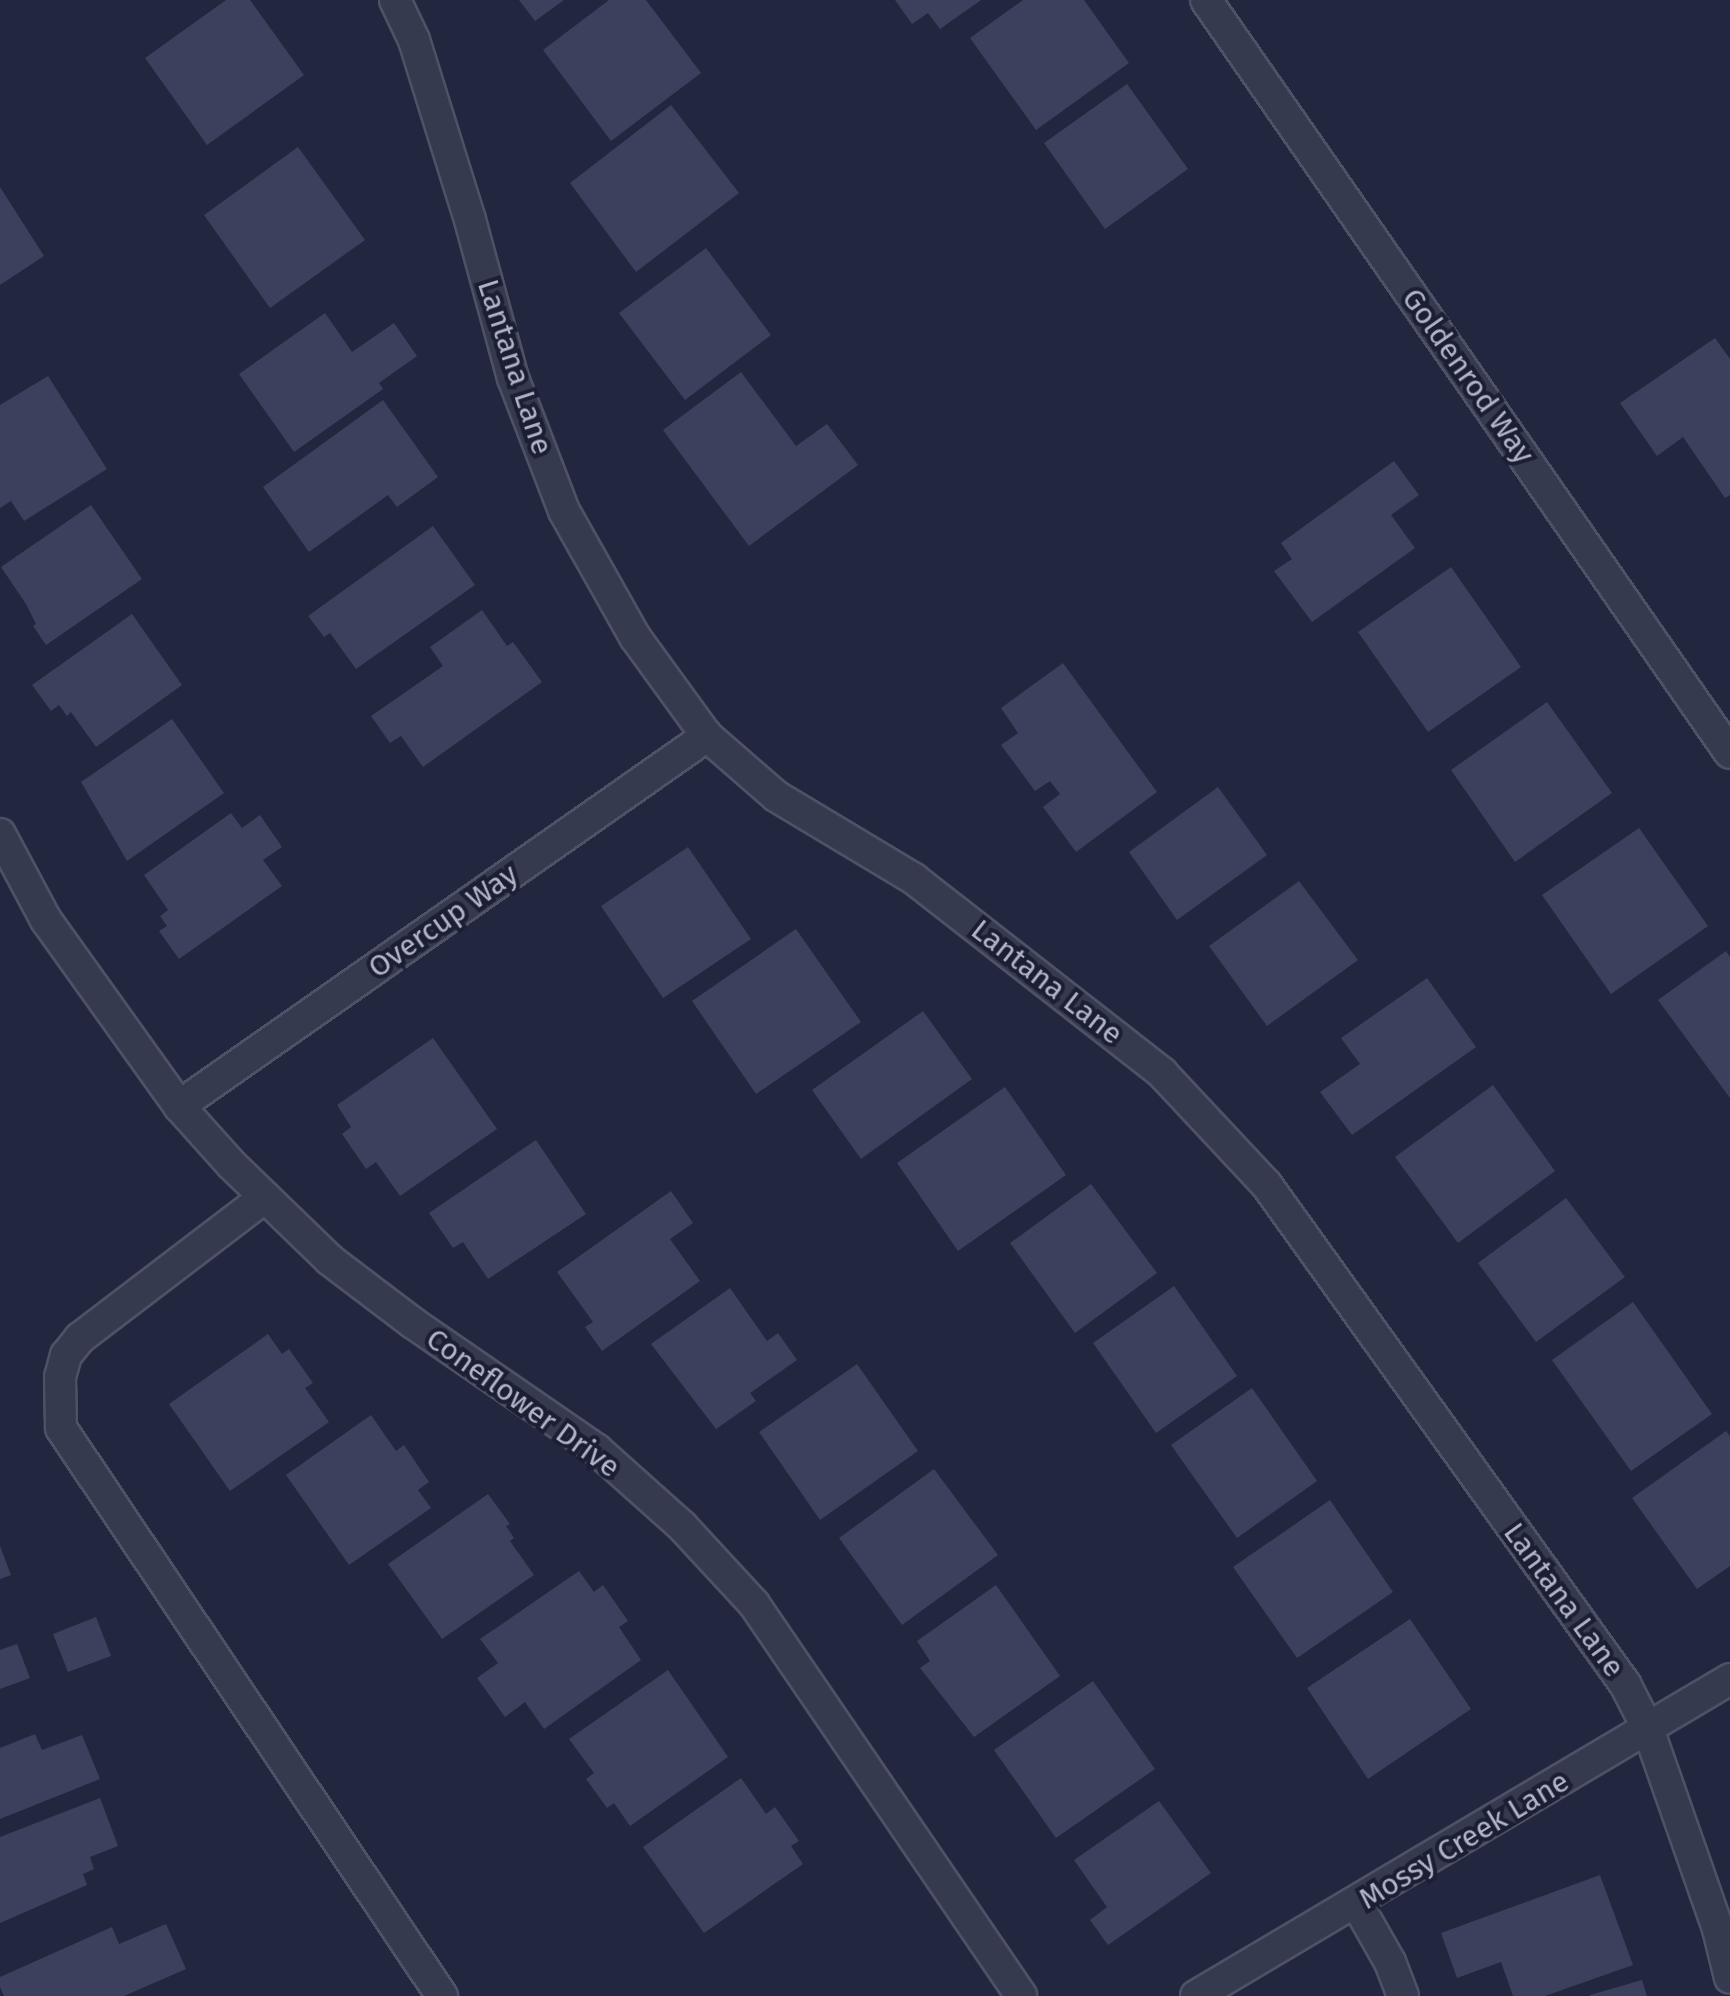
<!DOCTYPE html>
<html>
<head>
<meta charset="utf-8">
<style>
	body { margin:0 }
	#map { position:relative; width:1730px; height:1996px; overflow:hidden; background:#22263f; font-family:"Fira Sans",sans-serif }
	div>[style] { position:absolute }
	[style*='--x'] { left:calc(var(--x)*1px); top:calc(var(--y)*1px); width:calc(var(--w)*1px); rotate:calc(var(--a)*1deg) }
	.building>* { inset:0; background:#3b415d }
	.roads { filter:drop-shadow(2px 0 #4e5267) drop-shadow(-2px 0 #4e5267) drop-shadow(0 2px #4e5267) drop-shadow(0 -2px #4e5267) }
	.minor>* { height:30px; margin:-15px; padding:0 15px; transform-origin:15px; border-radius:15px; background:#363a4f }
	span { translate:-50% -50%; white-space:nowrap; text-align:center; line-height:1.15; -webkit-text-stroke:8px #1b1f34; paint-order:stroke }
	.street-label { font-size:30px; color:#b2b5ca }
</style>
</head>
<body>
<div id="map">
	<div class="building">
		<i style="clip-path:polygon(226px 0,250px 0,304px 75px,207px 145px,145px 58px)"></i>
		<i style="clip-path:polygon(519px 0,564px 0,535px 21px)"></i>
		<i style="clip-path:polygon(609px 0,646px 0,701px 73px,611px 141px,543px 50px)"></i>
		<i style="clip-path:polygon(895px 0,981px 0,940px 29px,928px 13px,912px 24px)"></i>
		<i style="clip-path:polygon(1023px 0,1084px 0,1129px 63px,1036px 130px,970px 38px)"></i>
		<i style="clip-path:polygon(1127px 84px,1188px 169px,1105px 229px,1044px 143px)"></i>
		<i style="clip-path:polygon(671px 105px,739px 193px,636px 272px,570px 183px)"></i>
		<i style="clip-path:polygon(298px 147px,365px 240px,270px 308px,204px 215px)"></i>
		<i style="clip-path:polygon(0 187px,44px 256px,0 285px)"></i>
		<i style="clip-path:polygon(706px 248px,771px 335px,685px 400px,619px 313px)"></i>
		<i style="clip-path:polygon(325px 313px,352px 352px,394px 323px,417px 356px,379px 383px,383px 389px,294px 452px,239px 374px)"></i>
		<i style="clip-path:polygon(1715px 338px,1730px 359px,1730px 495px,1725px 498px,1683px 437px,1657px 456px,1620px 403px)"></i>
		<i style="clip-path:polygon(741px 372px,796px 446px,827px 424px,858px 465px,749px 546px,663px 430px)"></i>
		<i style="clip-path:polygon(48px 376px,107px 469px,24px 521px,11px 501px,0 508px,0 405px)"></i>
		<i style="clip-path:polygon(383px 400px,438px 477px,397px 507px,388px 495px,309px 552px,263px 487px)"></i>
		<i style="clip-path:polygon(1394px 461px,1419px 495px,1391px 515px,1415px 548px,1312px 622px,1274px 571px,1292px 559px,1281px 543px)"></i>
		<i style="clip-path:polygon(91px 505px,142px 579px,46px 645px,33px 626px,36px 624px,26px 604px,1px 567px)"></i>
		<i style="clip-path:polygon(433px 526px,475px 585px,356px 669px,330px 633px,324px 637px,308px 616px)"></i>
		<i style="clip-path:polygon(1451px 567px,1521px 667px,1428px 732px,1358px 632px)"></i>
		<i style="clip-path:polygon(482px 610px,507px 646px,513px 642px,542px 682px,423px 767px,401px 736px,390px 743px,371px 716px,443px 666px,430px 647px)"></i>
		<i style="clip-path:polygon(132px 614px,182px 685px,96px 747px,71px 712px,67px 716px,59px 705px,51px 711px,32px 685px)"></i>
		<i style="clip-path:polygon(1063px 663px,1157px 792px,1076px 852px,1043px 807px,1060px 794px,1050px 781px,1035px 791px,1001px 745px,1018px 733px,1001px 708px)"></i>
		<i style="clip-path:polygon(1547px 702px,1612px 793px,1515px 862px,1451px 770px)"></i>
		<i style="clip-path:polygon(172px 719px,224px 793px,127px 861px,81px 782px)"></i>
		<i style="clip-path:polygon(1218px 787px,1267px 855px,1177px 920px,1129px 852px)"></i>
		<i style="clip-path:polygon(231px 813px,242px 828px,260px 815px,282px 847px,263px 860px,282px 886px,179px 959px,159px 931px,167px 926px,160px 916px,168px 910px,144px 875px)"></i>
		<i style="clip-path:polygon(1639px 828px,1708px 926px,1611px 994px,1542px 895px)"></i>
		<i style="clip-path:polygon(688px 847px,751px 939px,663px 998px,601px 906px)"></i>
		<i style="clip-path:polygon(1299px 881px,1358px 960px,1267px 1026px,1209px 946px)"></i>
		<i style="clip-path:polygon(796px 929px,861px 1022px,756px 1094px,692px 1001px)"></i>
		<i style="clip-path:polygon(1726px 951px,1730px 957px,1730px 1098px,1658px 1000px)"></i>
		<i style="clip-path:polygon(1427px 978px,1476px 1047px,1352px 1135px,1320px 1092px,1360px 1064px,1341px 1038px)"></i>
		<i style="clip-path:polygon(923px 1011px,972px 1079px,861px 1159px,812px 1090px)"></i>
		<i style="clip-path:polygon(433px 1038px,497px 1129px,400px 1196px,376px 1162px,366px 1169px,342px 1134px,351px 1127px,337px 1105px)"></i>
		<i style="clip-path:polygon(1493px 1085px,1555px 1171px,1458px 1243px,1395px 1157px)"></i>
		<i style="clip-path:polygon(1005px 1087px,1066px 1175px,958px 1251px,897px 1163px)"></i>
		<i style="clip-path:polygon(536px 1140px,586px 1214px,488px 1279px,463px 1242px,453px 1248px,429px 1213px)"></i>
		<i style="clip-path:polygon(1091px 1184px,1157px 1273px,1075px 1333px,1010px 1243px)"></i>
		<i style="clip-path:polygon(671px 1191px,693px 1223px,670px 1239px,700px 1281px,602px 1351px,585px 1327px,593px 1322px,557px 1272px)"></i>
		<i style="clip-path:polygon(1566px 1198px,1625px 1277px,1536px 1342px,1478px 1263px)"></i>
		<i style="clip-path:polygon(1174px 1286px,1237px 1376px,1156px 1433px,1093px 1343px)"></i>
		<i style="clip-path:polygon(730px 1288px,767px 1341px,778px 1333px,797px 1360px,750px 1393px,756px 1401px,716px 1429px,651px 1344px)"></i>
		<i style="clip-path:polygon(1633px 1302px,1712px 1414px,1631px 1471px,1552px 1360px)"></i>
		<i style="clip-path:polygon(268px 1334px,282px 1354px,289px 1349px,313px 1383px,305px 1388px,329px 1422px,230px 1491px,169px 1404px)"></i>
		<i style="clip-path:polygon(857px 1364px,918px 1451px,820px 1520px,759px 1432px)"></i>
		<i style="clip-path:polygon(1252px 1388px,1317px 1481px,1237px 1538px,1171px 1445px)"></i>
		<i style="clip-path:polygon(371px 1415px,396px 1451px,404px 1445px,429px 1482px,418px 1490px,431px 1508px,349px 1565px,286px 1475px)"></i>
		<i style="clip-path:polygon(1726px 1431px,1730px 1436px,1730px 1566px,1697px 1589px,1632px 1498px)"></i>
		<i style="clip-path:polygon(934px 1469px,998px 1555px,902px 1625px,839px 1538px)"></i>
		<i style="clip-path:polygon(488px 1494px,510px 1524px,506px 1526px,514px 1538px,510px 1541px,534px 1575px,442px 1639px,388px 1564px)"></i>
		<i style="clip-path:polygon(1330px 1500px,1393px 1592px,1297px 1658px,1233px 1567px)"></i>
		<i style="clip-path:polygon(0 1546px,11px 1575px,0 1579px)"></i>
		<i style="clip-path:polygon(579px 1571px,594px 1592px,603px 1585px,628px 1621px,619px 1627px,641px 1660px,544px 1729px,525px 1702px,505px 1717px,477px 1678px,498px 1663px,480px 1639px)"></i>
		<i style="clip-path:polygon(996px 1585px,1060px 1676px,974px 1737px,920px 1668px,930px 1661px,917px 1641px)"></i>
		<i style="clip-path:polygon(96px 1617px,111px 1656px,68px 1672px,53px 1634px)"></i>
		<i style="clip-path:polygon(1410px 1619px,1471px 1709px,1368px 1779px,1307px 1688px)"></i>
		<i style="clip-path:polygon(17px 1644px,30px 1678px,0 1689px,0 1650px)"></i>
		<i style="clip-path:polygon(668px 1670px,728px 1757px,630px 1826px,614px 1803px,607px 1808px,586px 1779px,594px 1773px,569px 1739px)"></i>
		<i style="clip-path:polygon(1093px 1681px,1155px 1769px,1056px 1838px,994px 1750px)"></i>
		<i style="clip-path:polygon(35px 1734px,42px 1750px,82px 1735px,100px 1779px,0 1819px,0 1748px)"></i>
		<i style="clip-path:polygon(741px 1778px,766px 1814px,775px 1807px,799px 1841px,791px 1846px,803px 1864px,704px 1933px,643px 1847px)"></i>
		<i style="clip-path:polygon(100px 1798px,118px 1846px,90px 1857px,94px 1869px,83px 1874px,87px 1885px,0 1923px,0 1837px)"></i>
		<i style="clip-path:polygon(1159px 1801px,1211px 1873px,1108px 1945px,1090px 1920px,1107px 1907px,1074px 1860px)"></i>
		<i style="clip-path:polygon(1600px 1875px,1633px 1965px,1545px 1996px,1513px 1996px,1501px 1962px,1457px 1978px,1441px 1933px)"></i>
		<i style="clip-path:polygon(166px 1924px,186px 1969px,124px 1996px,4px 1996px,0 1987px,0 1977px,112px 1927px,119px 1944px)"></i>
		<i style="clip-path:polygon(1642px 1980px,1647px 1996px,1590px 1996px,1590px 1995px)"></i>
	</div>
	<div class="roads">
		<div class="minor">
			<i style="--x:395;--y:0;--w:44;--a:64.6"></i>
			<i style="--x:414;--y:40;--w:189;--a:72.7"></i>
			<i style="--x:470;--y:220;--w:164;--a:74.8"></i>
			<i style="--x:513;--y:378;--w:142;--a:69"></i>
			<i style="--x:564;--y:511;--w:145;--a:60.6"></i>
			<i style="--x:635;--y:637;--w:122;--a:54"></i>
			<i style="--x:707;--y:736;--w:91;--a:41"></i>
			<i style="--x:776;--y:796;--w:161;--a:31"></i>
			<i style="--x:914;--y:879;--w:315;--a:38"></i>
			<i style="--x:1162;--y:1073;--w:152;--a:46.9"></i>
			<i style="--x:1266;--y:1184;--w:616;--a:54.32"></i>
			<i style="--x:1625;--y:1684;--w:51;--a:62.9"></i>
			<i style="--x:1648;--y:1729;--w:212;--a:70.7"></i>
			<i style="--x:1718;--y:1929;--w:50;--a:76.2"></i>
			<i style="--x:1206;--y:0;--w:917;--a:55.17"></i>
			<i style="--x:0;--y:834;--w:98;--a:61.9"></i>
			<i style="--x:46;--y:920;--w:229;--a:54.4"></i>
			<i style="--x:179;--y:1106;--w:79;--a:48.1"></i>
			<i style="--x:232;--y:1165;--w:136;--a:44.1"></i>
			<i style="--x:330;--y:1260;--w:104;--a:37.2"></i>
			<i style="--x:413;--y:1323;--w:224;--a:34.6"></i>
			<i style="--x:597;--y:1450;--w:114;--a:41.8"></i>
			<i style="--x:682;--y:1526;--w:106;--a:47.3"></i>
			<i style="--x:754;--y:1604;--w:474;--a:55.7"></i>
			<i style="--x:179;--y:1106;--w:645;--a:-35.02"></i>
			<i style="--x:265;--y:1197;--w:233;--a:142.7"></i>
			<i style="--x:80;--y:1338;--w:22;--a:129"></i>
			<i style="--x:66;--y:1355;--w:23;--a:105"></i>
			<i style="--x:60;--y:1377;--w:51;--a:88.9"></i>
			<i style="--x:61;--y:1428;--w:684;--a:56.15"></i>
			<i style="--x:1357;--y:1904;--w:67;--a:60.4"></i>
			<i style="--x:1390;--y:1962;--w:36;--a:69"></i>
			<i style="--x:1196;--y:1996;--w:621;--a:-30.69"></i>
		</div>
	</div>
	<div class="street-label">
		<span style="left:515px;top:367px;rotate:72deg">Lantana Lane</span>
		<span style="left:1468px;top:376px;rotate:55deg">Goldenrod Way</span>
		<span style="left:443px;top:921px;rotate:-35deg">Overcup Way</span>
		<span style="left:1047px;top:982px;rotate:38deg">Lantana Lane</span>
		<span style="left:523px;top:1403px;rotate:36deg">Coneflower Drive</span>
		<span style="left:1564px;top:1600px;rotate:54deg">Lantana Lane</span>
		<span style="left:1464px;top:1840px;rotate:-31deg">Mossy Creek Lane</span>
	</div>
</div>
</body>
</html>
